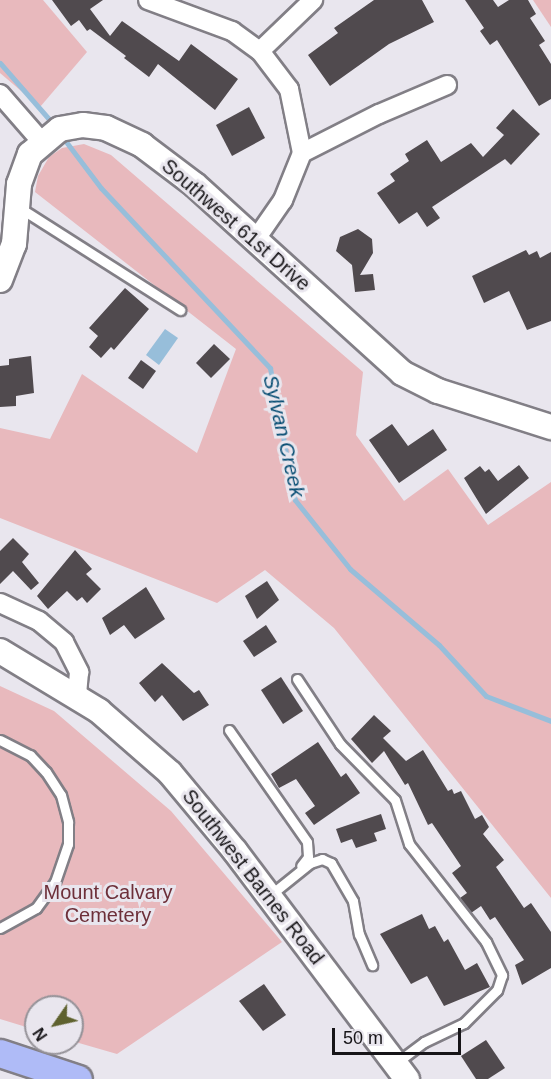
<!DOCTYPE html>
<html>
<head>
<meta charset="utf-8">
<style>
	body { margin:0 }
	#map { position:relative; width:551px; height:1079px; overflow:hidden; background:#e9e6ee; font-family:Arial,sans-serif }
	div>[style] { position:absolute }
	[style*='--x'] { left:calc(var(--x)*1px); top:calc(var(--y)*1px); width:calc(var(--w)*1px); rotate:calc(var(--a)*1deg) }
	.green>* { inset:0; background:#e8b9bd }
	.water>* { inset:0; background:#97beda }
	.stream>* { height:5px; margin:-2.5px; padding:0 2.5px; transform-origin:2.5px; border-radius:2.5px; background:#97beda }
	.building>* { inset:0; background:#504a4e }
	.roads { filter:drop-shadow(2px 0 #827f86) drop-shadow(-2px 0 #827f86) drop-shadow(0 2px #827f86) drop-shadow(0 -2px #827f86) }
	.lane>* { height:9px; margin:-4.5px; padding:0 4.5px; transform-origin:4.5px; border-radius:4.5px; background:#fff }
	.street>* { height:18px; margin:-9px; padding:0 9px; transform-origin:9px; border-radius:9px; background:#fff }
	.secondary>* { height:24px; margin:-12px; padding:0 12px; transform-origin:12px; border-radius:12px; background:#fff }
	.primary>* { height:27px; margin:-13.5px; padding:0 13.5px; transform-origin:13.5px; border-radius:13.5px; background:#afbbf7 }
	span { translate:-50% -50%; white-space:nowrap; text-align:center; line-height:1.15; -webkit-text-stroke:6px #e9e6ee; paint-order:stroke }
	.street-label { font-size:20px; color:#171518 }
	.park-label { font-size:20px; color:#6d2f39 }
	.water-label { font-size:21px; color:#074d73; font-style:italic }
	.north { position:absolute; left:24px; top:995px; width:60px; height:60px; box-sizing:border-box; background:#e9e6ee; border:2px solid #959298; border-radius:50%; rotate:236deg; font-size:16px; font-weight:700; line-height:24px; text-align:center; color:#171518 }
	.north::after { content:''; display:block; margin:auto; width:21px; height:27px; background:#5f622f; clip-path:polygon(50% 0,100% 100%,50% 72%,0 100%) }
	.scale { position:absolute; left:332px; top:1028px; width:129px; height:27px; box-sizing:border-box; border:3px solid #171518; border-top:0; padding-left:8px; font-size:18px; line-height:21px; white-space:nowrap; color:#171518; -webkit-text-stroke:4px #e9e6ee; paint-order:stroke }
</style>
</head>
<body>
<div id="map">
	<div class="green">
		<i style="clip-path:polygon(0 0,43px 0,87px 52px,40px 107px,0 73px)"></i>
		<i style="clip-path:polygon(533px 0,551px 0,551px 27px)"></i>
		<i style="clip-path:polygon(84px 144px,111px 155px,363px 372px,356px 435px,404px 501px,448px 469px,488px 525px,551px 482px,551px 898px,334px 628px,265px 570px,217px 603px,0 518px,0 428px,50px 439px,82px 374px,197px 453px,236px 349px,35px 192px,38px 176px,49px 157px,62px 148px)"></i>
		<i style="clip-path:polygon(0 686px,54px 711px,171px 811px,282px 942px,117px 1054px,72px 1041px,72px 1007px,36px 1007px,36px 1030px,0 1019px)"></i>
	</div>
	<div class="water">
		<i style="clip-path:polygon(165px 329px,178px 338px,159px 365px,146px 355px)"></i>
	</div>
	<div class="stream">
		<i style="--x:0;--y:63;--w:73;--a:48.9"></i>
		<i style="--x:67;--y:143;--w:56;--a:52.9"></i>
		<i style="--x:101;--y:188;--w:247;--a:46.8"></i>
		<i style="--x:270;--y:368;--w:134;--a:79.3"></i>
		<i style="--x:295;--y:500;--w:88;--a:51.4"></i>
		<i style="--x:350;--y:569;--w:117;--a:40.5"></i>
		<i style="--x:439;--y:645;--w:69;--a:47.3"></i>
		<i style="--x:486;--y:696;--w:70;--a:21"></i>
	</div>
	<div class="building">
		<i style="clip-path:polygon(52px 0,103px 0,90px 9px,110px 36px,122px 21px,179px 61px,191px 44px,238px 79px,215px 110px,158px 64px,149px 77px,124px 58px,126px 56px,90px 29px,87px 31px,79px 20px,71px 26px)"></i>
		<i style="clip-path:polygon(374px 0,422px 0,434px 22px,389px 44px,330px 86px,308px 55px,338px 33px,334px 28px)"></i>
		<i style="clip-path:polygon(465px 0,493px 0,498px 7px,509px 0,528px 0,536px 14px,530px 18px,545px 41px,539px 45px,551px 64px,551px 99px,539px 106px,497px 40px,490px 45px,480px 31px,484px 28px)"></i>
		<i style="clip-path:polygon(249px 107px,265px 138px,232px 156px,216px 125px)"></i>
		<i style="clip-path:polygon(513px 109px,540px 134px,511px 165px,505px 159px,432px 207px,440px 218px,427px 227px,417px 212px,399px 224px,377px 193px,395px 181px,390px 174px,409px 161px,405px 154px,427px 140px,441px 162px,471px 143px,483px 157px,504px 135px,496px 128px)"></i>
		<i style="clip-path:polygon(358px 229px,372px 239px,373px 253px,360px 275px,373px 274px,375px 290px,355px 292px,352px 265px,336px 251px,340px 237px)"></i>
		<i style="clip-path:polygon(526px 250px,529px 255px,537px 251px,540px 258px,551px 252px,551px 321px,527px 330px,509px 291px,484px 303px,472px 276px)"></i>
		<i style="clip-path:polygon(125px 288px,149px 309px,114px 350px,111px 347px,101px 358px,89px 347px,98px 336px,89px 328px)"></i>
		<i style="clip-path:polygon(214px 344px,230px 359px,211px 378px,196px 363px)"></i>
		<i style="clip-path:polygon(31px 356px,34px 393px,16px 396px,16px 406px,0 407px,0 366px,9px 365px,9px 359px)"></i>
		<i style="clip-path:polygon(141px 360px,156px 371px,143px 389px,128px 378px)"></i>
		<i style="clip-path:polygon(392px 424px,408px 446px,433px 429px,447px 450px,399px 483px,369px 440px)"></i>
		<i style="clip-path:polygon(519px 465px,529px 478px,486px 514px,464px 478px,480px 466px,485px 472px,489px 469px,498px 481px)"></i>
		<i style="clip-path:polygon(13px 538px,29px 554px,22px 562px,39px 583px,31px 590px,13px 571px,0 584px,0 551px)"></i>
		<i style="clip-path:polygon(75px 550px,92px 569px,86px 574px,101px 589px,87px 603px,82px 597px,77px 601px,67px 591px,48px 609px,37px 596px)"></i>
		<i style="clip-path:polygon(267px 581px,279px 600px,257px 619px,245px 596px)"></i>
		<i style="clip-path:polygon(146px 587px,165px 619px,135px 639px,124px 625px,110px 635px,102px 618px)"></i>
		<i style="clip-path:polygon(266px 625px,277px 642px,254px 657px,243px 641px)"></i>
		<i style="clip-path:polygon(162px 663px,194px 693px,199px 690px,209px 705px,183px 721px,162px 695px,155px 702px,139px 683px)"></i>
		<i style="clip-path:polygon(281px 677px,303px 711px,283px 724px,261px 690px)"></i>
		<i style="clip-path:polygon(374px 715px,391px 731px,383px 738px,406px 761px,423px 750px,448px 791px,452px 789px,454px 794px,461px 791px,475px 819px,482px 815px,489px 827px,483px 834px,504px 860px,496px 867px,524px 908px,531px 903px,551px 932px,551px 968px,522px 985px,515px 965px,524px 960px,495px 917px,490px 920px,481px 906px,471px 913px,460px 898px,467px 893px,452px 873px,461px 866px,432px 823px,428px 825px,408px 783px,405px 785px,384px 751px,372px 763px,351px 739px)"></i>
		<i style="clip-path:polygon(318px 742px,341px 777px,346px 773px,360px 793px,314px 825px,305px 813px,315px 806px,296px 779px,279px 788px,271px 774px)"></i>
		<i style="clip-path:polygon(381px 814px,386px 829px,374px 833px,377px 841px,356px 848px,352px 839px,341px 843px,336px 829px)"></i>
		<i style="clip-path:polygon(422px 914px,429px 929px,435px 926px,444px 942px,448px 939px,465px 970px,477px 963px,490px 987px,444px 1006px,427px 976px,411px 984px,380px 934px)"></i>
		<i style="clip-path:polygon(264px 984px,286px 1015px,263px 1031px,239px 1001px)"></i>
		<i style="clip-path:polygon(486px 1040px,505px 1068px,488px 1079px,476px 1079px,461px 1056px)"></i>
	</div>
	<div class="roads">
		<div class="lane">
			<i style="--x:20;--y:208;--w:190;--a:32.5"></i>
			<i style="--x:297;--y:679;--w:78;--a:56.5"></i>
			<i style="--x:340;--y:744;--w:78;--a:45.5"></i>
			<i style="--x:395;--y:800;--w:46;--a:72.3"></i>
			<i style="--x:409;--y:844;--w:125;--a:51.8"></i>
			<i style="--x:486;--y:942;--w:37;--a:64"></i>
			<i style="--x:502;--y:975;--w:16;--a:108"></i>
			<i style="--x:497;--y:990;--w:47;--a:135"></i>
			<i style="--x:464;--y:1023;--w:44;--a:154.6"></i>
			<i style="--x:424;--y:1042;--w:34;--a:143"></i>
			<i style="--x:229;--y:730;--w:136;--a:55.1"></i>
			<i style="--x:307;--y:842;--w:15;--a:86"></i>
			<i style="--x:308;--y:857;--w:11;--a:128"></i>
			<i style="--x:0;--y:740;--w:34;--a:27"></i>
			<i style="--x:30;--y:755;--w:23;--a:47"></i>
			<i style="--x:46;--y:772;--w:27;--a:57"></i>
			<i style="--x:61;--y:795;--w:28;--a:75"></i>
			<i style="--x:68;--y:822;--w:22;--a:90"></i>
			<i style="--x:68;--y:844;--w:40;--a:108.9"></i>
			<i style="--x:55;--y:882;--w:32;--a:126"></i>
			<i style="--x:36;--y:908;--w:41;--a:150.9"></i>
			<i style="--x:269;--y:896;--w:53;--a:-38.8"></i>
			<i style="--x:310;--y:863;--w:13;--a:-18"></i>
			<i style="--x:322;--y:859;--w:10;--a:24"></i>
			<i style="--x:331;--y:863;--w:44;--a:59.9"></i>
			<i style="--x:353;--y:901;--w:34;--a:80"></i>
			<i style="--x:359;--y:934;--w:34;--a:67"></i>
		</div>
		<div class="street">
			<i style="--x:148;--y:0;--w:90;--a:20.3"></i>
			<i style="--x:232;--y:31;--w:34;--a:36"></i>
			<i style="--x:260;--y:51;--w:48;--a:52.7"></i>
			<i style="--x:289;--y:89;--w:65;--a:78.5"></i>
			<i style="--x:302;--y:153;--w:51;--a:112"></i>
			<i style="--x:283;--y:200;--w:47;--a:124.7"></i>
			<i style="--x:260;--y:51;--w:74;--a:-43.9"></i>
			<i style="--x:0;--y:94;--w:62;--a:48.9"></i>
			<i style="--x:302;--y:153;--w:86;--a:-26.9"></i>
			<i style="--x:379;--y:114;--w:74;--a:-23.1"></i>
			<i style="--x:0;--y:603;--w:43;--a:24.8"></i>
			<i style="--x:39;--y:621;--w:33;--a:40"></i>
			<i style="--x:64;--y:642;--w:34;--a:63"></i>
			<i style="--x:79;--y:672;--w:24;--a:95"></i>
		</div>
		<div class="secondary">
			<i style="--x:0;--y:280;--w:39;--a:-69"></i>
			<i style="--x:14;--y:244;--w:60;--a:-85.2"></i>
			<i style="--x:19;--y:184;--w:32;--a:-70"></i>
			<i style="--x:30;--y:154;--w:39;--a:-40"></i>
			<i style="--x:60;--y:129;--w:23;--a:-10"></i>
			<i style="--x:83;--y:125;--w:23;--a:7"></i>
			<i style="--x:106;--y:128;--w:40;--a:25"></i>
			<i style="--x:142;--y:145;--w:66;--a:37"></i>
			<i style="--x:195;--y:185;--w:280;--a:42.2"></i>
			<i style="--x:402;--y:373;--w:40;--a:26.6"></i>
			<i style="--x:438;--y:391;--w:119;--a:17.7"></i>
			<i style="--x:0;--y:651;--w:116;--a:31.2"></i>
			<i style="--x:99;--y:711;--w:94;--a:41.1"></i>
			<i style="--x:170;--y:773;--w:102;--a:50.2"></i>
			<i style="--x:235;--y:851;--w:286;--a:53"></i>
		</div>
		<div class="primary">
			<i style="--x:0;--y:1053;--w:82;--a:18.4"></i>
		</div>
	</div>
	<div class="street-label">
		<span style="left:236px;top:225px;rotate:41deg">Southwest 61st Drive</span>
		<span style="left:253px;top:877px;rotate:52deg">Southwest Barnes Road</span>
	</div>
	<div class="park-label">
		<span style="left:108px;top:904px">Mount Calvary<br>Cemetery</span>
	</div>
	<div class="water-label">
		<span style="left:284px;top:436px;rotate:77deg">Sylvan Creek</span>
	</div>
	<div class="north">N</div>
	<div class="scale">50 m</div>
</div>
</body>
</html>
